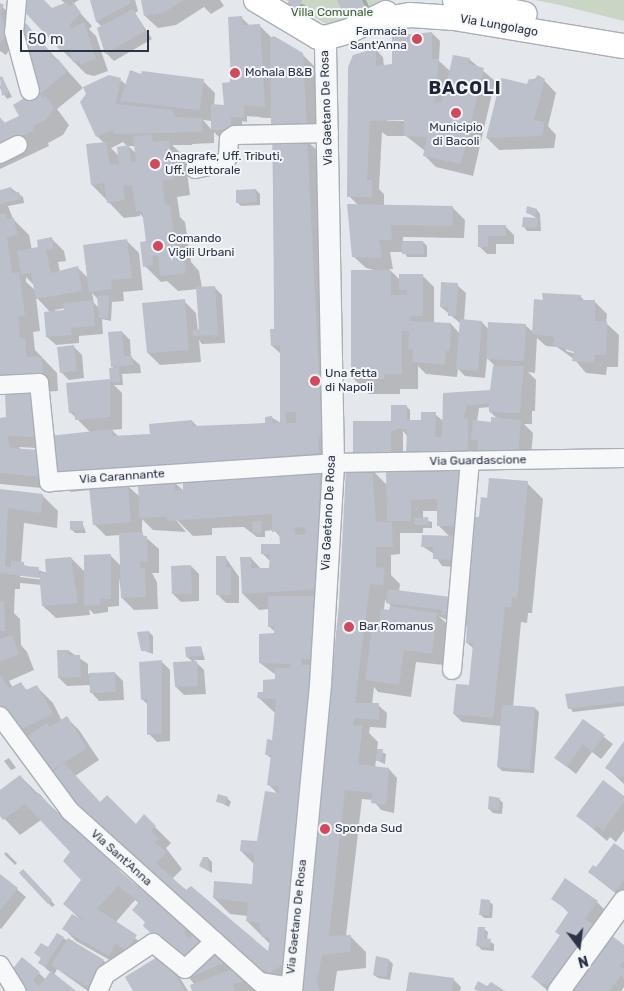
<!DOCTYPE html>
<html>
<head>
<meta charset="utf-8">
<style>
	body { margin:0 }
	#map { position:relative; width:624px; height:991px; overflow:hidden; background:#e4e7ec; font-family:Rubik,sans-serif }
	div>[style] { position:absolute }
	[style*='--x'] { left:calc(var(--x)*1px); top:calc(var(--y)*1px); width:calc(var(--w)*1px); rotate:calc(var(--a)*1deg) }
	.green>* { inset:0; background:#c9d6c5 }
	.shadow>* { inset:0; background:#0003 }
	.building>* { inset:0; background:#bbc0ca }
	.roads { filter:drop-shadow(1px 0 #a9aeb7) drop-shadow(-1px 0 #a9aeb7) drop-shadow(0 1px #a9aeb7) drop-shadow(0 -1px #a9aeb7) }
	.minor>* { height:18px; margin:-9px; padding:0 9px; transform-origin:9px; border-radius:9px; background:#f7f8fa }
	.tertiary>* { height:21px; margin:-10.5px; padding:0 10.5px; transform-origin:10.5px; border-radius:10.5px; background:#f7f8fa }
	.secondary>* { height:24px; margin:-12px; padding:0 12px; transform-origin:12px; border-radius:12px; background:#fff }
	.dots>* { width:14px; height:14px; translate:-50% -50%; box-sizing:border-box; border:2px solid #f4f6f9; border-radius:50% }
	span { translate:-50% -50%; white-space:nowrap; text-align:center; line-height:1.15; -webkit-text-stroke:4px #f4f6f9; paint-order:stroke }
	.park-label { font-size:12px; color:#3f6138 }
	.street-label { font-size:12px; color:#2b3445 }
	.poi-label { font-size:12px; color:#2b3445 }
	.right { translate:-100% -50%; text-align:right }
	.left { translate:0 -50%; text-align:left }
	.district-label { font-size:18px; color:#1d2536; font-weight:700; letter-spacing:1px }
	.north { position:absolute; left:554px; top:921px; width:50px; height:50px; -webkit-text-stroke:4px #f4f6f9; paint-order:stroke; rotate:165deg; font-size:14px; font-weight:700; line-height:20px; text-align:center; color:#2b3445 }
	.north::after { content:''; display:block; margin:auto; width:18px; height:22px; background:#2b3445; clip-path:polygon(50% 0,100% 100%,50% 72%,0 100%) }
	.scale { position:absolute; left:20px; top:30px; width:129px; height:22px; box-sizing:border-box; border:2px solid #2b3445; border-top:0; padding-left:6px; font-size:15px; line-height:18px; white-space:nowrap; color:#2b3445; -webkit-text-stroke:4px #f4f6f9; paint-order:stroke }
</style>
</head>
<body>
<div id="map">
	<div class="green">
		<i style="clip-path:polygon(286px 0,382px 0,331px 27px)"></i>
		<i style="clip-path:polygon(535px 0,624px 0,624px 21px,560px 5px)"></i>
	</div>
	<div class="shadow">
		<i style="clip-path:polygon(42px 0,52px 9px,66px 4px,61px 0,79px 0,72px 4px,92px 26px,89px 29px,96px 36px,108px 71px,94px 76px,86px 74px,61px 49px)"></i>
		<i style="clip-path:polygon(91px 0,135px 0,138px 11px,135px 13px,152px 39px,114px 61px,106px 53px,102px 27px,97px 22px)"></i>
		<i style="clip-path:polygon(142px 0,220px 0,224px 6px,211px 14px,204px 7px,176px 25px,158px 28px,145px 16px)"></i>
		<i style="clip-path:polygon(290px 0,305px 5px,301px 17px)"></i>
		<i style="clip-path:polygon(339px 0,366px 0,373px 16px,354px 25px,346px 16px)"></i>
		<i style="clip-path:polygon(0 5px,11px 14px,14px 42px,6px 55px,0 51px)"></i>
		<i style="clip-path:polygon(evenodd,242px 18px,250px 26px,260px 26px,272px 38px,302px 54px,315px 67px,319px 138px,305px 139px,322px 155px,338px 453px,319px 470px,335px 486px,320px 670px,332px 683px,341px 605px,348px 470px,406px 406px,410px 410px,410px 421px,422px 421px,435px 414px,444px 422px,444px 394px,492px 394px,494px 365px,487px 358px,485px 378px,465px 376px,458px 369px,457px 377px,426px 374px,418px 366px,418px 389px,400px 389px,400px 394px,369px 394px,353px 378px,378px 271px,366px 268px,353px 256px,358px 205px,349px 196px,375px 49px,383px 57px,384px 66px,393px 65px,432px 33px,440px 41px,439px 61px,450px 71px,469px 59px,495px 81px,473px 176px,436px 167px,424px 155px,425px 151px,406px 136px,387px 136px,382px 132px,379px 189px,384px 194px,384px 206px,453px 208px,465px 220px,464px 238px,403px 237px,403px 243px,423px 242px,427px 246px,427px 257px,407px 257px,404px 252px,390px 252px,393px 269px,389px 269px,401px 281px,422px 275px,434px 287px,434px 324px,451px 324px,460px 334px,461px 324px,441px 307px,457px 285px,466px 293px,464px 321px,482px 322px,489px 330px,525px 325px,534px 333px,544px 302px,580px 296px,585px 301px,594px 301px,607px 314px,606px 323px,619px 335px,618px 367px,607px 367px,606px 375px,586px 373px,574px 359px,557px 347px,546px 346px,537px 338px,535px 373px,528px 372px,536px 380px,535px 411px,532px 411px,532px 424px,524px 424px,533px 433px,530px 468px,479px 467px,408px 437px,403px 431px,403px 470px,473px 518px,480px 519px,488px 499px,527px 483px,543px 499px,532px 613px,528px 613px,527px 623px,521px 622px,513px 707px,535px 708px,539px 712px,534px 773px,502px 771px,498px 767px,501px 726px,462px 722px,454px 714px,470px 687px,474px 649px,467px 643px,468px 628px,464px 623px,464px 568px,442px 566px,434px 554px,422px 546px,450px 537px,438px 525px,438px 511px,423px 511px,423px 519px,432px 522px,432px 528px,423px 528px,423px 533px,400px 533px,400px 554px,391px 555px,391px 575px,400px 584px,399px 592px,450px 598px,451px 622px,439px 616px,449px 626px,444px 665px,416px 662px,411px 697px,378px 692px,374px 687px,372px 705px,378px 705px,387px 713px,386px 728px,370px 727px,369px 733px,378px 742px,377px 750px,386px 754px,385px 764px,376px 760px,375px 768px,389px 769px,397px 778px,394px 813px,381px 810px,373px 800px,362px 799px,346px 936px,350px 936px,366px 952px,366px 968px,337px 971px,334px 991px,300px 991px,273px 983px,164px 890px,45px 763px,0 705px,0 490px,42px 495px,58px 511px,57px 528px,24px 523px,21px 564px,47px 573px,71px 558px,86px 573px,111px 556px,121px 566px,120px 535px,106px 536px,94px 524px,90px 490px,71px 492px,54px 476px,52px 449px,19px 447px,52px 489px,0 484px,0 419px,7px 419px,6px 393px,0 387px,0 191px,11px 188px,23px 197px,24px 203px,8px 206px,13px 219px,29px 235px,32px 250px,40px 248px,51px 238px,64px 251px,66px 261px,58px 262px,60px 272px,77px 267px,89px 279px,127px 241px,139px 253px,143px 290px,123px 292px,124px 301px,112px 302px,111px 321px,102px 319px,103px 334px,79px 336px,79px 343px,56px 345px,47px 337px,50px 312px,36px 297px,40px 331px,33px 332px,35px 350px,57px 373px,58px 391px,30px 393px,43px 405px,49px 437px,90px 432px,70px 412px,111px 381px,114px 369px,112px 366px,122px 332px,130px 340px,131px 357px,140px 365px,141px 373px,122px 374px,123px 385px,114px 385px,122px 393px,122px 429px,112px 430px,119px 437px,152px 435px,192px 421px,198px 427px,266px 424px,271px 417px,281px 423px,282px 355px,272px 346px,275px 330px,272px 118px,247px 116px,247px 122px,242px 121px,243px 142px,224px 142px,214px 132px,214px 143px,172px 145px,185px 157px,190px 195px,177px 197px,180px 217px,185px 222px,191px 262px,199px 271px,202px 288px,214px 287px,222px 295px,225px 343px,202px 344px,199px 340px,201px 362px,160px 365px,148px 353px,184px 301px,196px 313px,198px 331px,201px 330px,198px 289px,178px 291px,167px 281px,161px 282px,145px 266px,147px 242px,144px 218px,140px 214px,140px 216px,124px 218px,92px 185px,104px 143px,97px 136px,121px 80px,126px 85px,142px 76px,203px 81px,215px 93px,214px 106px,225px 107px,242px 18px,410px 118px,410px 121px,387px 121px,387px 119px,410px 118px,242px 18px,203px 120px,212px 121px,212px 130px,203px 120px,242px 18px,123px 142px,127px 146px,120px 157px,111px 148px,123px 142px,242px 18px,128px 146px,135px 146px,137px 154px,128px 146px,242px 18px,26px 277px,35px 286px,36px 291px,26px 282px,26px 277px,242px 18px,92px 293px,99px 300px,99px 308px,94px 303px,92px 293px,242px 18px,65px 308px,65px 311px,55px 312px,55px 310px,65px 308px,242px 18px,566px 348px,580px 353px,579px 355px,566px 351px,566px 348px,242px 18px,491px 407px,490px 412px,498px 419px,492px 423px,477px 422px,479px 408px,491px 407px,242px 18px,370px 468px,388px 468px,388px 486px,370px 468px,242px 18px,184px 482px,185px 492px,175px 483px,184px 482px,242px 18px,139px 486px,140px 497px,129px 487px,139px 486px,242px 18px,172px 515px,193px 536px,212px 535px,212px 528px,244px 527px,257px 537px,265px 537px,265px 531px,274px 530px,281px 538px,281px 546px,262px 553px,271px 562px,270px 569px,261px 569px,251px 558px,243px 594px,259px 610px,269px 609px,269px 626px,275px 632px,260px 663px,276px 675px,276px 680px,259px 698px,276px 714px,273px 741px,266px 754px,272px 759px,268px 784px,278px 794px,258px 842px,241px 851px,254px 864px,253px 886px,214px 898px,230px 914px,248px 916px,247px 921px,270px 944px,269px 953px,172px 879px,182px 869px,166px 848px,171px 843px,144px 816px,136px 826px,101px 804px,75px 776px,99px 760px,79px 730px,67px 718px,62px 721px,53px 703px,37px 687px,28px 691px,20px 683px,13px 688px,9px 681px,34px 670px,27px 652px,21px 645px,20px 619px,14px 613px,15px 589px,20px 589px,20px 583px,42px 585px,43px 606px,56px 618px,90px 615px,89px 609px,94px 614px,108px 612px,108px 607px,119px 606px,119px 578px,122px 598px,134px 610px,158px 609px,157px 582px,152px 573px,159px 573px,159px 549px,142px 534px,142px 519px,153px 530px,186px 532px,172px 515px,242px 18px,20px 575px,44px 578px,44px 580px,20px 577px,20px 575px,242px 18px,385px 600px,391px 606px,390px 611px,384px 610px,385px 600px)"></i>
		<i style="clip-path:polygon(26px 25px,83px 88px,57px 109px,69px 125px,63px 135px,48px 143px,49px 146px,0 169px,0 118px,6px 124px,21px 116px,35px 92px)"></i>
		<i style="clip-path:polygon(2px 77px,12px 97px,7px 99px,0 88px)"></i>
		<i style="clip-path:polygon(541px 77px,556px 93px,548px 126px,556px 135px,554px 148px,499px 150px,487px 138px,530px 80px)"></i>
		<i style="clip-path:polygon(256px 190px,260px 194px,260px 205px,241px 206px,238px 203px)"></i>
		<i style="clip-path:polygon(537px 210px,540px 214px,541px 231px,527px 231px,524px 227px,524px 218px,538px 219px,527px 212px)"></i>
		<i style="clip-path:polygon(505px 226px,514px 235px,514px 244px,496px 244px,496px 254px,487px 254px,479px 246px,479px 227px)"></i>
		<i style="clip-path:polygon(73px 346px,82px 355px,84px 378px,69px 380px,61px 372px)"></i>
		<i style="clip-path:polygon(82px 522px,86px 533px,75px 533px,71px 529px)"></i>
		<i style="clip-path:polygon(226px 558px,239px 577px,239px 603px,226px 603px,218px 595px)"></i>
		<i style="clip-path:polygon(191px 566px,199px 574px,199px 601px,181px 602px,173px 594px)"></i>
		<i style="clip-path:polygon(149px 632px,153px 636px,153px 654px,142px 650px)"></i>
		<i style="clip-path:polygon(201px 647px,205px 660px,194px 660px,204px 670px,206px 694px,184px 695px,176px 687px,193px 662px,187px 657px)"></i>
		<i style="clip-path:polygon(69px 651px,88px 664px,88px 674px,115px 673px,123px 681px,124px 700px,99px 701px,91px 692px,91px 685px,67px 686px,59px 678px)"></i>
		<i style="clip-path:polygon(162px 662px,170px 670px,170px 741px,157px 742px,149px 734px,148px 705px,142px 699px)"></i>
		<i style="clip-path:polygon(624px 687px,624px 706px,573px 712px,570px 708px)"></i>
		<i style="clip-path:polygon(583px 721px,613px 744px,601px 759px,592px 752px,576px 774px,556px 758px)"></i>
		<i style="clip-path:polygon(624px 743px,624px 784px,607px 768px)"></i>
		<i style="clip-path:polygon(9px 758px,16px 768px,11px 770px,4px 761px)"></i>
		<i style="clip-path:polygon(20px 776px,123px 876px,162px 907px,167px 902px,259px 991px,195px 991px,194px 984px,146px 922px,140px 904px,135px 900px,115px 923px,148px 948px,122px 967px,76px 941px,63px 928px,80px 919px,64px 904px,83px 880px,71px 852px,41px 820px,20px 835px,0 814px,0 792px)"></i>
		<i style="clip-path:polygon(624px 797px,624px 831px,616px 842px,610px 837px,607px 841px,578px 816px)"></i>
		<i style="clip-path:polygon(227px 798px,231px 802px,229px 807px,218px 801px)"></i>
		<i style="clip-path:polygon(499px 799px,503px 803px,502px 814px,493px 813px,489px 809px)"></i>
		<i style="clip-path:polygon(6px 852px,17px 863px,15px 865px,4px 854px)"></i>
		<i style="clip-path:polygon(624px 852px,624px 900px,589px 872px)"></i>
		<i style="clip-path:polygon(208px 858px,212px 862px,212px 873px,200px 866px)"></i>
		<i style="clip-path:polygon(23px 871px,55px 905px,52px 907px,21px 873px)"></i>
		<i style="clip-path:polygon(0 875px,26px 897px,1px 929px,0 928px)"></i>
		<i style="clip-path:polygon(553px 898px,597px 902px,609px 914px,598px 929px,624px 946px,624px 987px,621px 991px,548px 991px,532px 977px,561px 936px,556px 932px,569px 913px)"></i>
		<i style="clip-path:polygon(489px 901px,493px 905px,492px 918px,484px 918px,480px 914px)"></i>
		<i style="clip-path:polygon(484px 929px,488px 932px,487px 940px,494px 944px,494px 951px,482px 950px,478px 946px)"></i>
		<i style="clip-path:polygon(63px 938px,104px 961px,116px 973px,105px 991px,88px 991px,57px 969px,54px 975px,74px 991px,26px 991px,21px 987px,39px 973px,46px 980px,51px 973px,40px 963px,42px 959px,36px 953px,48px 949px)"></i>
		<i style="clip-path:polygon(389px 960px,393px 964px,390px 980px,378px 978px,374px 975px)"></i>
		<i style="clip-path:polygon(174px 968px,188px 991px,135px 991px)"></i>
		<i style="clip-path:polygon(453px 979px,461px 987px,460px 991px,407px 991px)"></i>
	</div>
	<div class="building">
		<i style="clip-path:polygon(22px 0,44px 0,52px 8px,67px 2px,69px 6px,74px 3px,81px 13px,69px 25px,71px 29px,84px 22px,96px 59px,80px 65px,79px 60px,73px 62px,68px 49px,60px 50px,18px 5px)"></i>
		<i style="clip-path:polygon(90px 0,130px 0,131px 3px,96px 22px)"></i>
		<i style="clip-path:polygon(141px 0,184px 0,163px 13px,144px 16px)"></i>
		<i style="clip-path:polygon(289px 0,302px 0,297px 14px,285px 10px)"></i>
		<i style="clip-path:polygon(337px 0,362px 0,366px 8px,345px 17px)"></i>
		<i style="clip-path:polygon(0 3px,4px 5px,0 13px,7px 33px,0 44px)"></i>
		<i style="clip-path:polygon(133px 9px,145px 31px,105px 54px,97px 28px)"></i>
		<i style="clip-path:polygon(242px 16px,243px 25px,260px 24px,265px 107px,244px 105px,244px 118px,231px 117px,231px 130px,211px 130px,211px 104px,224px 105px,222px 83px,231px 82px,228px 17px)"></i>
		<i style="clip-path:polygon(26px 23px,55px 60px,57px 58px,68px 71px,40px 94px,43px 98px,46px 96px,54px 108px,47px 119px,33px 126px,34px 130px,0 146px,0 117px,4px 123px,19px 116px,13px 105px,34px 92px,18px 30px)"></i>
		<i style="clip-path:polygon(432px 32px,432px 59px,439px 58px,434px 103px,442px 102px,453px 55px,470px 58px,469px 64px,484px 68px,461px 164px,423px 156px,427px 137px,404px 136px,404px 120px,370px 121px,367px 180px,372px 180px,372px 197px,347px 197px,348px 67px,353px 55px,376px 48px,376px 66px,392px 64px,392px 36px)"></i>
		<i style="clip-path:polygon(274px 36px,303px 53px,307px 126px,271px 128px,270px 38px)"></i>
		<i style="clip-path:polygon(130px 70px,141px 74px,142px 71px,204px 79px,200px 110px,120px 101px)"></i>
		<i style="clip-path:polygon(109px 75px,121px 78px,116px 104px,173px 110px,174px 117px,202px 118px,202px 132px,114px 134px,112px 130px,96px 137px,80px 102px,86px 94px,83px 87px)"></i>
		<i style="clip-path:polygon(538px 75px,545px 79px,534px 120px,545px 122px,542px 136px,486px 138px,501px 78px,527px 84px,529px 79px,534px 80px)"></i>
		<i style="clip-path:polygon(2px 76px,9px 93px,2px 96px,0 77px)"></i>
		<i style="clip-path:polygon(151px 134px,153px 142px,169px 140px,174px 179px,162px 181px,165px 205px,170px 205px,177px 255px,184px 254px,186px 273px,160px 276px,158px 255px,152px 256px,154px 265px,143px 267px,140px 242px,146px 241px,142px 211px,136px 211px,132px 185px,123px 186px,125px 200px,107px 203px,104px 183px,91px 185px,86px 144px,106px 142px,110px 165px,119px 164px,117px 147px,129px 145px,131px 162px,136px 161px,133px 137px)"></i>
		<i style="clip-path:polygon(evenodd,307px 138px,322px 437px,318px 437px,319px 453px,53px 476px,49px 436px,113px 429px,112px 436px,150px 434px,149px 424px,192px 420px,193px 426px,265px 423px,265px 417px,272px 416px,273px 424px,280px 422px,280px 346px,271px 346px,270px 329px,274px 329px,273px 140px,307px 138px,286px 412px,296px 412px,296px 423px,286px 423px,286px 412px)"></i>
		<i style="clip-path:polygon(11px 187px,13px 193px,19px 192px,21px 199px,0 204px,0 190px)"></i>
		<i style="clip-path:polygon(256px 189px,257px 202px,236px 203px,236px 190px)"></i>
		<i style="clip-path:polygon(347px 204px,453px 206px,452px 226px,391px 225px,392px 240px,379px 240px,382px 258px,352px 257px)"></i>
		<i style="clip-path:polygon(527px 206px,537px 209px,535px 216px,526px 213px)"></i>
		<i style="clip-path:polygon(0 214px,6px 214px,6px 219px,14px 218px,17px 235px,7px 237px,12px 273px,19px 272px,25px 316px,18px 316px,20px 338px,25px 338px,27px 357px,42px 356px,43px 376px,0 378px)"></i>
		<i style="clip-path:polygon(523px 217px,538px 218px,537px 228px,522px 227px)"></i>
		<i style="clip-path:polygon(478px 225px,506px 225px,506px 236px,488px 236px,488px 247px,478px 247px)"></i>
		<i style="clip-path:polygon(52px 237px,54px 249px,46px 250px,51px 273px,78px 266px,82px 291px,36px 299px,31px 273px,21px 274px,17px 251px,38px 247px,37px 240px)"></i>
		<i style="clip-path:polygon(127px 239px,132px 278px,111px 280px,112px 289px,89px 292px,83px 245px)"></i>
		<i style="clip-path:polygon(402px 241px,423px 241px,424px 254px,402px 254px)"></i>
		<i style="clip-path:polygon(351px 270px,391px 270px,391px 295px,407px 295px,407px 290px,399px 290px,399px 274px,423px 274px,423px 316px,410px 316px,409px 327px,410px 321px,451px 323px,450px 351px,446px 351px,445px 365px,412px 362px,413px 350px,408px 349px,409px 331px,402px 331px,402px 374px,384px 374px,384px 379px,351px 379px)"></i>
		<i style="clip-path:polygon(441px 282px,458px 283px,456px 316px,448px 316px,448px 307px,440px 307px)"></i>
		<i style="clip-path:polygon(215px 286px,218px 335px,193px 336px,193px 330px,199px 329px,196px 287px)"></i>
		<i style="clip-path:polygon(542px 293px,581px 295px,579px 300px,595px 300px,595px 321px,607px 321px,606px 355px,595px 355px,594px 363px,572px 361px,574px 352px,553px 345px,555px 337px,532px 334px,534px 299px,543px 300px)"></i>
		<i style="clip-path:polygon(109px 295px,108px 318px,99px 318px,97px 296px)"></i>
		<i style="clip-path:polygon(185px 299px,189px 350px,147px 353px,142px 303px)"></i>
		<i style="clip-path:polygon(93px 300px,95px 326px,71px 328px,72px 335px,46px 337px,44px 312px,64px 310px,63px 303px)"></i>
		<i style="clip-path:polygon(460px 319px,482px 321px,478px 371px,456px 369px)"></i>
		<i style="clip-path:polygon(488px 322px,526px 324px,524px 361px,486px 359px)"></i>
		<i style="clip-path:polygon(122px 331px,124px 356px,132px 356px,133px 365px,111px 367px,108px 332px)"></i>
		<i style="clip-path:polygon(74px 345px,77px 371px,60px 373px,57px 347px)"></i>
		<i style="clip-path:polygon(493px 366px,524px 366px,520px 413px,489px 412px,489px 403px,467px 406px,463px 419px,468px 419px,468px 455px,406px 454px,407px 429px,399px 429px,391px 431px,391px 456px,353px 456px,353px 421px,391px 421px,391px 405px,407px 405px,407px 420px,421px 420px,421px 412px,436px 412px,435px 437px,442px 437px,443px 393px,490px 390px)"></i>
		<i style="clip-path:polygon(119px 367px,120px 382px,110px 382px,110px 417px,75px 420px,75px 412px,69px 413px,66px 383px,110px 379px,109px 368px)"></i>
		<i style="clip-path:polygon(5px 392px,31px 392px,31px 408px,37px 407px,38px 437px,8px 436px,10px 448px,39px 450px,41px 477px,0 473px,0 418px,6px 417px)"></i>
		<i style="clip-path:polygon(491px 417px,521px 420px,518px 456px,477px 453px,478px 440px,471px 440px,473px 420px,491px 422px)"></i>
		<i style="clip-path:polygon(461px 468px,462px 526px,437px 526px,437px 499px,411px 500px,411px 521px,387px 521px,386px 469px)"></i>
		<i style="clip-path:polygon(evenodd,320px 469px,317px 589px,242px 594px,240px 557px,251px 557px,251px 568px,269px 568px,270px 554px,261px 554px,261px 544px,280px 544px,279px 531px,272px 532px,272px 514px,167px 521px,167px 517px,139px 518px,138px 481px,174px 480px,175px 490px,183px 490px,183px 480px,320px 469px,305px 527px,306px 534px,295px 535px,294px 528px,305px 527px)"></i>
		<i style="clip-path:polygon(346px 469px,372px 469px,376px 522px,392px 522px,393px 547px,376px 547px,376px 568px,385px 567px,383px 585px,370px 584px,355px 703px,379px 703px,379px 720px,354px 718px,353px 726px,363px 725px,358px 764px,389px 768px,386px 805px,371px 803px,372px 793px,345px 790px,329px 936px,351px 935px,350px 952px,322px 955px,317px 981px,320px 991px,299px 991px,339px 605px)"></i>
		<i style="clip-path:polygon(489px 478px,528px 481px,517px 598px,512px 597px,511px 607px,505px 607px,493px 718px,453px 714px,456px 684px,469px 685px,473px 643px,466px 643px,467px 624px,462px 624px,473px 517px,479px 517px,481px 497px,487px 498px)"></i>
		<i style="clip-path:polygon(128px 484px,131px 522px,93px 525px,89px 487px)"></i>
		<i style="clip-path:polygon(0 489px,43px 494px,41px 513px,8px 508px,5px 567px,11px 567px,11px 561px,24px 562px,24px 566px,39px 567px,38px 578px,0 573px)"></i>
		<i style="clip-path:polygon(428px 517px,429px 525px,415px 525px,414px 518px)"></i>
		<i style="clip-path:polygon(70px 521px,83px 521px,83px 530px,70px 530px)"></i>
		<i style="clip-path:polygon(253px 521px,262px 521px,261px 534px,252px 533px)"></i>
		<i style="clip-path:polygon(143px 532px,143px 536px,147px 536px,148px 561px,140px 561px,140px 568px,145px 568px,146px 597px,121px 598px,119px 533px)"></i>
		<i style="clip-path:polygon(422px 535px,457px 536px,456px 560px,433px 559px,433px 547px,421px 547px)"></i>
		<i style="clip-path:polygon(111px 554px,111px 599px,101px 599px,100px 605px,84px 606px,84px 555px)"></i>
		<i style="clip-path:polygon(216px 556px,226px 556px,226px 567px,231px 568px,231px 595px,216px 595px)"></i>
		<i style="clip-path:polygon(71px 557px,78px 603px,42px 606px,39px 573px,46px 572px,45px 559px)"></i>
		<i style="clip-path:polygon(191px 565px,192px 594px,172px 594px,171px 566px)"></i>
		<i style="clip-path:polygon(388px 589px,451px 597px,448px 615px,441px 615px,442px 610px,386px 603px)"></i>
		<i style="clip-path:polygon(268px 596px,314px 596px,314px 659px,301px 659px,302px 665px,316px 665px,282px 965px,270px 973px,256px 967px,72px 805px,49px 775px,64px 763px,52px 770px,47px 762px,44px 764px,26px 737px,47px 723px,50px 727px,67px 716px,87px 748px,64px 763px,100px 802px,107px 795px,136px 824px,144px 814px,156px 826px,151px 831px,159px 839px,154px 843px,167px 852px,156px 863px,186px 890px,191px 886px,268px 951px,270px 938px,262px 937px,259px 923px,246px 921px,248px 903px,213px 898px,214px 881px,252px 884px,254px 854px,240px 851px,241px 840px,257px 841px,265px 791px,278px 793px,279px 787px,267px 785px,271px 755px,265px 755px,267px 739px,272px 740px,276px 699px,257px 698px,258px 692px,263px 692px,263px 680px,275px 679px,275px 668px,290px 668px,290px 664px,259px 663px,259px 634px,274px 633px,274px 626px,268px 627px)"></i>
		<i style="clip-path:polygon(0 601px,4px 601px,5px 631px,0 631px)"></i>
		<i style="clip-path:polygon(390px 606px,437px 613px,432px 654px,404px 650px,399px 685px,365px 680px,373px 622px,379px 623px,381px 609px,389px 610px)"></i>
		<i style="clip-path:polygon(149px 631px,150px 651px,141px 651px,137px 632px)"></i>
		<i style="clip-path:polygon(12px 635px,19px 654px,0 662px,0 639px)"></i>
		<i style="clip-path:polygon(201px 646px,202px 656px,186px 657px,185px 647px)"></i>
		<i style="clip-path:polygon(57px 650px,69px 650px,69px 655px,80px 655px,81px 677px,58px 678px)"></i>
		<i style="clip-path:polygon(162px 660px,162px 733px,147px 735px,147px 699px,141px 700px,139px 662px)"></i>
		<i style="clip-path:polygon(197px 661px,198px 686px,175px 687px,173px 662px)"></i>
		<i style="clip-path:polygon(115px 672px,116px 692px,90px 693px,89px 673px)"></i>
		<i style="clip-path:polygon(0 674px,9px 688px,21px 682px,26px 690px,37px 685px,53px 714px,17px 731px,0 707px)"></i>
		<i style="clip-path:polygon(624px 686px,624px 702px,568px 709px,565px 694px)"></i>
		<i style="clip-path:polygon(502px 705px,535px 707px,530px 770px,497px 767px)"></i>
		<i style="clip-path:polygon(583px 719px,605px 735px,592px 752px,583px 744px,567px 767px,554px 758px)"></i>
		<i style="clip-path:polygon(624px 741px,624px 777px,620px 778px,605px 768px)"></i>
		<i style="clip-path:polygon(377px 749px,383px 749px,382px 760px,376px 761px)"></i>
		<i style="clip-path:polygon(20px 775px,36px 795px,39px 793px,57px 814px,60px 809px,122px 873px,179px 921px,183px 917px,190px 925px,183px 932px,189px 938px,196px 933px,206px 942px,184px 963px,143px 926px,145px 922px,132px 910px,139px 902px,118px 886px,97px 909px,137px 935px,126px 951px,115px 943px,109px 956px,62px 929px,72px 914px,86px 922px,63px 904px,81px 880px,63px 861px,70px 852px,25px 804px,3px 820px,0 816px,0 790px)"></i>
		<i style="clip-path:polygon(603px 780px,624px 796px,624px 802px,603px 831px,597px 826px,594px 829px,576px 816px)"></i>
		<i style="clip-path:polygon(218px 794px,228px 797px,225px 804px,216px 802px)"></i>
		<i style="clip-path:polygon(489px 796px,500px 798px,499px 810px,488px 809px)"></i>
		<i style="clip-path:polygon(614px 843px,624px 850px,624px 880px,615px 892px,588px 872px,593px 865px,596px 867px)"></i>
		<i style="clip-path:polygon(203px 857px,208px 857px,209px 871px,199px 866px)"></i>
		<i style="clip-path:polygon(23px 869px,52px 900px,48px 904px,19px 873px)"></i>
		<i style="clip-path:polygon(0 874px,18px 888px,0 911px)"></i>
		<i style="clip-path:polygon(565px 878px,598px 901px,585px 919px,600px 929px,561px 986px,541px 984px,531px 977px,560px 935px,555px 932px,569px 911px,551px 899px)"></i>
		<i style="clip-path:polygon(481px 899px,490px 900px,489px 915px,479px 915px)"></i>
		<i style="clip-path:polygon(478px 927px,485px 927px,484px 938px,491px 939px,490px 948px,476px 946px)"></i>
		<i style="clip-path:polygon(57px 933px,64px 937px,45px 967px,38px 963px,41px 958px,34px 953px,41px 943px,48px 947px)"></i>
		<i style="clip-path:polygon(611px 935px,624px 945px,624px 961px,619px 966px,624px 969px,624px 979px,621px 976px,609px 991px,576px 991px,571px 988px)"></i>
		<i style="clip-path:polygon(68px 938px,104px 960px,88px 987px,51px 965px)"></i>
		<i style="clip-path:polygon(210px 948px,228px 961px,187px 979px,182px 973px)"></i>
		<i style="clip-path:polygon(162px 954px,185px 991px,133px 991px,125px 977px)"></i>
		<i style="clip-path:polygon(376px 956px,389px 959px,386px 977px,373px 975px)"></i>
		<i style="clip-path:polygon(22px 957px,40px 972px,33px 980px,39px 986px,51px 971px,76px 991px,24px 991px,8px 975px)"></i>
		<i style="clip-path:polygon(237px 967px,244px 981px,233px 984px,235px 991px,192px 991px,190px 985px)"></i>
		<i style="clip-path:polygon(409px 972px,454px 978px,452px 991px,406px 991px)"></i>
		<i style="clip-path:polygon(478px 981px,487px 986px,491px 982px,505px 991px,478px 991px,474px 989px)"></i>
	</div>
	<div class="roads">
		<div class="minor">
			<i style="--x:17;--y:0;--w:32;--a:95"></i>
			<i style="--x:14;--y:32;--w:61;--a:74.8"></i>
			<i style="--x:0;--y:154;--w:20;--a:-27"></i>
			<i style="--x:195;--y:169;--w:29;--a:-12"></i>
			<i style="--x:223;--y:163;--w:8;--a:-50"></i>
			<i style="--x:228;--y:157;--w:18;--a:-87"></i>
			<i style="--x:229;--y:139;--w:7;--a:-34"></i>
			<i style="--x:235;--y:135;--w:94;--a:-1.2"></i>
			<i style="--x:0;--y:385;--w:39;--a:-3"></i>
			<i style="--x:39;--y:383;--w:100;--a:84.2"></i>
			<i style="--x:49;--y:482;--w:285;--a:-3.8"></i>
			<i style="--x:333;--y:463;--w:291;--a:-1"></i>
			<i style="--x:452;--y:670;--w:210;--a:-85.1"></i>
			<i style="--x:0;--y:716;--w:118;--a:53.6"></i>
			<i style="--x:70;--y:811;--w:256;--a:42"></i>
			<i style="--x:0;--y:965;--w:31;--a:58"></i>
			<i style="--x:260;--y:982;--w:30;--a:9"></i>
			<i style="--x:98;--y:991;--w:17;--a:-66"></i>
			<i style="--x:105;--y:975;--w:58;--a:-33.7"></i>
			<i style="--x:153;--y:943;--w:41;--a:39.1"></i>
			<i style="--x:185;--y:969;--w:41;--a:-43"></i>
		</div>
		<div class="tertiary">
			<i style="--x:291;--y:991;--w:308;--a:-84.6"></i>
			<i style="--x:320;--y:684;--w:221;--a:-86.6"></i>
			<i style="--x:333;--y:463;--w:425;--a:-91.1"></i>
			<i style="--x:558;--y:991;--w:112;--a:-54"></i>
		</div>
		<div class="secondary">
			<i style="--x:256;--y:0;--w:72;--a:30.8"></i>
			<i style="--x:318;--y:37;--w:7;--a:8"></i>
			<i style="--x:325;--y:38;--w:25;--a:-16"></i>
			<i style="--x:349;--y:31;--w:41;--a:-25.9"></i>
			<i style="--x:455;--y:0;--w:71;--a:11.3"></i>
			<i style="--x:373;--y:21;--w:37;--a:-9"></i>
			<i style="--x:410;--y:15;--w:44;--a:3.9"></i>
			<i style="--x:454;--y:18;--w:172;--a:9.4"></i>
		</div>
	</div>
	<div class="dots">
		<i style="left:417px;top:39px;background:#d1495b"></i>
		<i style="left:235px;top:73px;background:#d1495b"></i>
		<i style="left:456px;top:113px;background:#d1495b"></i>
		<i style="left:155px;top:164px;background:#d1495b"></i>
		<i style="left:158px;top:246px;background:#d1495b"></i>
		<i style="left:315px;top:381px;background:#d1495b"></i>
		<i style="left:349px;top:627px;background:#d1495b"></i>
		<i style="left:325px;top:829px;background:#d1495b"></i>
	</div>
	<div class="park-label">
		<span style="left:332px;top:13px">Villa Comunale</span>
	</div>
	<div class="street-label">
		<span style="left:499px;top:26px;rotate:10deg">Via Lungolago</span>
		<span style="left:327px;top:108px;rotate:-92deg">Via Gaetano De Rosa</span>
		<span style="left:478px;top:461px;rotate:-1deg">Via Guardascione</span>
		<span style="left:122px;top:477px;rotate:-4deg">Via Carannante</span>
		<span style="left:329px;top:513px;rotate:-87deg">Via Gaetano De Rosa</span>
		<span style="left:121px;top:858px;rotate:42deg">Via Sant'Anna</span>
		<span style="left:297px;top:917px;rotate:-84deg">Via Gaetano De Rosa</span>
	</div>
	<div class="poi-label">
		<span class="right" style="left:407px;top:39px">Farmacia<br>Sant'Anna</span>
		<span class="left" style="left:245px;top:73px">Mohala B&amp;B</span>
		<span style="left:456px;top:135px">Municipio<br>di Bacoli</span>
		<span class="left" style="left:165px;top:164px">Anagrafe, Uff. Tributi,<br>Uff. elettorale</span>
		<span class="left" style="left:168px;top:246px">Comando<br>Vigili Urbani</span>
		<span class="left" style="left:325px;top:381px">Una fetta<br>di Napoli</span>
		<span class="left" style="left:359px;top:627px">Bar Romanus</span>
		<span class="left" style="left:335px;top:829px">Sponda Sud</span>
	</div>
	<div class="district-label">
		<span style="left:465px;top:88px">BACOLI</span>
	</div>
	<div class="north">N</div>
	<div class="scale">50 m</div>
</div>
</body>
</html>
